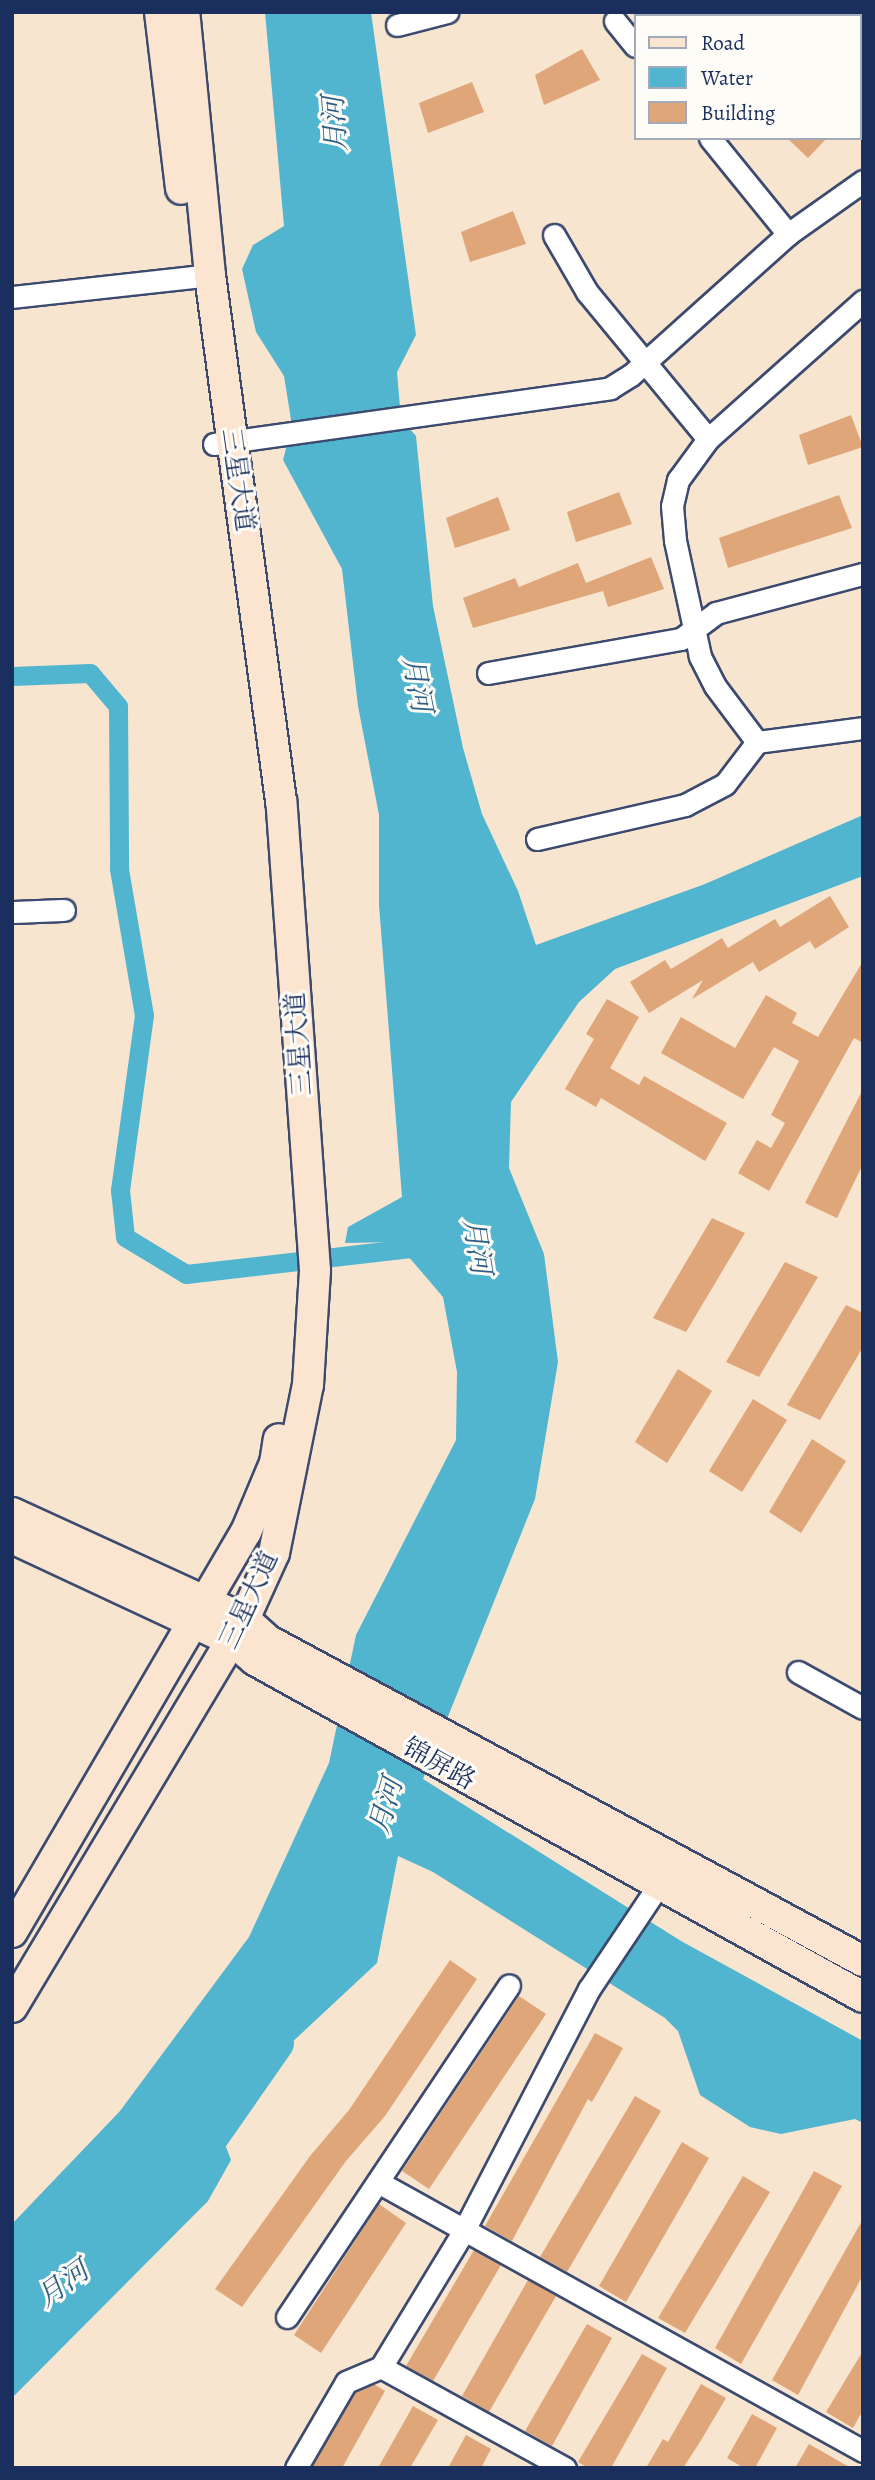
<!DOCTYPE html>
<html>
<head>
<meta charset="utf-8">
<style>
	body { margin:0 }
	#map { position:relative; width:875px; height:2480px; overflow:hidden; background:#f7e5cf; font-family:Alegreya,"Noto Serif SC",serif }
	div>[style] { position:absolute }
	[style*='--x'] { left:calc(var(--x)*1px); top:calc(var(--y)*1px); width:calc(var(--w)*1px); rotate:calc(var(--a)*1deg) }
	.water>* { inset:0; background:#52b5d0 }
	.canal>* { height:19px; margin:-9.5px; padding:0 9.5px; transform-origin:9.5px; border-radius:9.5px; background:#52b5d0 }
	.river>* { height:33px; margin:-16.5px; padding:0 16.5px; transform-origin:16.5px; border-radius:16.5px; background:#52b5d0 }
	.building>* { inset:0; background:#dfa679 }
	.roads { filter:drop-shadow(2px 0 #3c4a6f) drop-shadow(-2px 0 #3c4a6f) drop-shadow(0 2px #3c4a6f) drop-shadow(0 -2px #3c4a6f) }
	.street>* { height:21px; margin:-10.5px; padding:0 10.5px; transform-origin:10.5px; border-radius:10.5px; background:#fff }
	.secondary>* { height:30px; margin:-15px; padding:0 15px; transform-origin:15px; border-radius:15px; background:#fce5d0 }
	span { translate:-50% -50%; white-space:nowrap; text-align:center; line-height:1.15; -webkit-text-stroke:6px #fdfcf7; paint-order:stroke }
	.street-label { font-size:26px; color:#1b2f5e }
	.water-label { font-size:28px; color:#2e5e86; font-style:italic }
	.frame { position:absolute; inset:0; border:14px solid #1b2f5e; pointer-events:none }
	.legend { position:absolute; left:634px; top:14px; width:228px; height:126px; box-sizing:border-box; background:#fdfcf7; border:2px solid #a3aaba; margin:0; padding:9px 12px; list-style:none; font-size:21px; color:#1b2f5e }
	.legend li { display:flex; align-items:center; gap:14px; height:35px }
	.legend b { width:35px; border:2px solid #a3aaba }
</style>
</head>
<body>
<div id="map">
	<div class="water">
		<i style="clip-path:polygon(265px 12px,371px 12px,416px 335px,397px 372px,401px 419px,416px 436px,433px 606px,463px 748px,482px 814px,518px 891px,536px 945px,705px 884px,863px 815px,863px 876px,615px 969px,579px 1002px,511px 1102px,509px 1168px,544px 1254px,558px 1362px,535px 1499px,423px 1779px,681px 1941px,863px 2041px,863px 2123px,855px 2119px,781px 2134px,750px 2127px,700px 2095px,678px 2031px,665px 2018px,433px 1872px,398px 1856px,377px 1963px,214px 2115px,231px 2160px,208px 2201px,12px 2398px,12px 2224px,120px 2111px,249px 1937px,329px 1763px,356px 1635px,456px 1440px,457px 1372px,443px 1297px,396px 1242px,345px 1243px,348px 1227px,402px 1197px,379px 905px,379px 815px,358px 706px,342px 569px,283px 460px,292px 426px,284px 376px,256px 332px,242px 269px,253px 245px,284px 226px)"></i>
	</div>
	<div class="canal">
		<i style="--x:12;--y:676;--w:78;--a:-2.2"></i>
		<i style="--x:90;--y:673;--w:43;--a:49.7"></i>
		<i style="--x:118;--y:706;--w:163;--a:89.6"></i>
		<i style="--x:119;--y:869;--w:148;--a:80.3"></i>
		<i style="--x:144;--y:1015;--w:177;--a:97.8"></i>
		<i style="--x:120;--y:1190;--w:47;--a:83.9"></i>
		<i style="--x:125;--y:1237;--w:71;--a:31.2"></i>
		<i style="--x:186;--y:1274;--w:226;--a:-6.6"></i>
		<i style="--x:410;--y:1248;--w:18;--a:6"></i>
	</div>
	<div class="river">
		<i style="--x:194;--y:2162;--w:145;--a:-55.1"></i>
	</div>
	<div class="building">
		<i style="clip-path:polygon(582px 49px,600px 80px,544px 105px,535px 75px)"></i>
		<i style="clip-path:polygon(472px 82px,484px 112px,428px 133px,419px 103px)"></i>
		<i style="clip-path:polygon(787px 138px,827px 138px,808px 158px)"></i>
		<i style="clip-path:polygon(513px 211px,526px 244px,470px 262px,461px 232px)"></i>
		<i style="clip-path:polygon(851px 415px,863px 447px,808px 465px,799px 435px)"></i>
		<i style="clip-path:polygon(619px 492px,632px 524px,576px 542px,567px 512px)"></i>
		<i style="clip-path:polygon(839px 495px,852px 528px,728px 568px,719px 538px)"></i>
		<i style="clip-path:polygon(498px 497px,510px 530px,455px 548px,446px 518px)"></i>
		<i style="clip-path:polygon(651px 557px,664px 589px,608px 607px,603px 591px,473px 628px,463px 598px,515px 578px,519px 587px,578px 563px,586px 583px)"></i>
		<i style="clip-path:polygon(830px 896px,849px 927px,815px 949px,810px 941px,759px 972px,753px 962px,692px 999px,703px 980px,649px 1013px,630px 982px,665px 960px,671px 969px,722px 938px,728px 948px,775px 919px,780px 927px)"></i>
		<i style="clip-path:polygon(863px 961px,863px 1043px,854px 1038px,769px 1191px,738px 1173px,757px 1140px,771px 1148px,785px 1123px,771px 1115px,799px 1061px,774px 1047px,743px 1099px,661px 1053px,681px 1017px,735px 1048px,766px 995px,797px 1013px,792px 1023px,818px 1037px)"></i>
		<i style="clip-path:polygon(607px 999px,639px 1017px,610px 1068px,639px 1085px,644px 1076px,727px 1123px,705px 1161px,601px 1098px,596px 1107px,565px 1089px,594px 1039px,586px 1034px)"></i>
		<i style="clip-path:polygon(863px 1089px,863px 1164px,837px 1218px,805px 1203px)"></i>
		<i style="clip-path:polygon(712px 1218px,745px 1233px,686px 1332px,653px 1318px)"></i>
		<i style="clip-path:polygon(785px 1262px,818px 1277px,759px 1377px,726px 1362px)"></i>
		<i style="clip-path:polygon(846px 1305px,863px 1313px,863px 1347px,820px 1420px,787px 1405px)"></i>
		<i style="clip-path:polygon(678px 1369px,712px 1391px,667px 1463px,635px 1442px)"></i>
		<i style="clip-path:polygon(753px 1399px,787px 1420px,742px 1492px,709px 1471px)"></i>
		<i style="clip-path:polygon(812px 1439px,846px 1461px,801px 1533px,769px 1512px)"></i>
		<i style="clip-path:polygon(450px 1960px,477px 1979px,385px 2116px,346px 2161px,242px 2307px,215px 2289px,310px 2156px,349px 2110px)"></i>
		<i style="clip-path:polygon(519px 1996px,546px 2014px,429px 2189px,402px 2171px)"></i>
		<i style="clip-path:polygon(595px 2033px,623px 2048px,592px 2102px,588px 2099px,512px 2241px,485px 2226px)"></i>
		<i style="clip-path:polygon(635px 2096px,661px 2111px,567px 2272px,540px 2257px)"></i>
		<i style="clip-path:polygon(682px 2142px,709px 2158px,626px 2302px,599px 2286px)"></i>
		<i style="clip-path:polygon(814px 2171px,842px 2186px,741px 2364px,715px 2348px)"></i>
		<i style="clip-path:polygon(743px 2176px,770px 2192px,685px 2333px,658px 2318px)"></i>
		<i style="clip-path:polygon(379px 2204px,406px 2223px,321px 2353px,294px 2335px)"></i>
		<i style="clip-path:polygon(863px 2219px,863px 2275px,798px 2395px,772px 2380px)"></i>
		<i style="clip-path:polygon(474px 2250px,501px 2265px,433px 2381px,406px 2366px)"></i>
		<i style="clip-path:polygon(528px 2280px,556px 2296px,489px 2412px,462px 2396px)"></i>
		<i style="clip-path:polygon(587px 2324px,612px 2338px,552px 2446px,525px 2431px)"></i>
		<i style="clip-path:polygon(863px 2351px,863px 2410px,853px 2428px,826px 2412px)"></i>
		<i style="clip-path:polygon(642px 2354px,667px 2368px,611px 2468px,588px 2468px,578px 2462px)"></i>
		<i style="clip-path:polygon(374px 2384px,385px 2391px,342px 2468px,311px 2468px,355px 2392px)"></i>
		<i style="clip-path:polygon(701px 2384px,726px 2398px,700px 2442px,683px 2468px,646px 2468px,663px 2439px,668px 2442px)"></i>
		<i style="clip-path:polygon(413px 2406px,438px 2420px,410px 2468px,378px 2468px)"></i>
		<i style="clip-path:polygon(752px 2414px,777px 2428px,755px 2468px,744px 2468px,727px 2458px)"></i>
		<i style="clip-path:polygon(466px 2435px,491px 2449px,481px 2468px,448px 2468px)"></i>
		<i style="clip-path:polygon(809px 2444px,851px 2468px,795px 2468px)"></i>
	</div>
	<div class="roads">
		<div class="street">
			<i style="--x:861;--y:12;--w:3;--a:45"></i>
			<i style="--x:615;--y:21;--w:32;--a:51"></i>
			<i style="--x:397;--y:25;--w:52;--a:-14.6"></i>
			<i style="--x:710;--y:138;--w:124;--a:50.9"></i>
			<i style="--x:554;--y:235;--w:66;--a:59.9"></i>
			<i style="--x:587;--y:292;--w:190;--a:50.5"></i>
			<i style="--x:12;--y:297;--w:199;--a:-6.3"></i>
			<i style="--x:214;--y:444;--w:400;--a:-8"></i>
			<i style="--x:610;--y:388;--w:25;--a:-32"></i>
			<i style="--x:631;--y:375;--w:211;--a:-41.9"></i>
			<i style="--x:788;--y:234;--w:92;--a:-35.2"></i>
			<i style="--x:488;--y:673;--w:196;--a:-10"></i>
			<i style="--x:681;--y:639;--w:44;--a:-36.6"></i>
			<i style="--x:716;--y:613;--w:152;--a:-14.9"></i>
			<i style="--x:757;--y:742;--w:70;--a:-126.9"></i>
			<i style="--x:715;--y:686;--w:34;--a:-117"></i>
			<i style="--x:700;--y:656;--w:119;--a:-102.2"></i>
			<i style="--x:675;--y:540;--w:34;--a:-95"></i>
			<i style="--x:672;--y:506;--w:27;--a:-77"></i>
			<i style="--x:678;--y:480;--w:51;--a:-53.8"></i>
			<i style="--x:708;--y:439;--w:208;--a:-41.7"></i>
			<i style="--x:537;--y:839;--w:152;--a:-12.9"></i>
			<i style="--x:685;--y:805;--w:45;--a:-27.7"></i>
			<i style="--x:725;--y:784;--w:53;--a:-52.7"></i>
			<i style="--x:757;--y:742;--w:107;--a:-7.5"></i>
			<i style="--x:12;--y:912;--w:52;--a:-2.2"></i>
			<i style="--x:798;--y:1672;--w:74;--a:29"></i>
			<i style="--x:378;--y:2182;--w:555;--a:29.01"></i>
			<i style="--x:287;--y:2317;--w:399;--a:-56.2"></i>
			<i style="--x:381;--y:2367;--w:210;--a:28.8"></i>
			<i style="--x:296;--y:2468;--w:99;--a:-59.8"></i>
			<i style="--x:346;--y:2382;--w:38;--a:-23"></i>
			<i style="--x:381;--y:2367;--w:158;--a:-58.7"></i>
			<i style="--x:463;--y:2232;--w:274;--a:-62.6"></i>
			<i style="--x:589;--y:1989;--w:124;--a:-56.2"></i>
		</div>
		<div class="secondary">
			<i style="--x:160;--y:12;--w:178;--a:83.2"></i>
			<i style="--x:12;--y:1513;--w:255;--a:24.6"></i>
			<i style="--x:244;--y:1619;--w:31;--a:42"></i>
			<i style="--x:267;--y:1640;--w:677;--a:28.31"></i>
			<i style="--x:12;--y:1538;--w:244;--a:25"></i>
			<i style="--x:233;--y:1641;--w:29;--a:41"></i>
			<i style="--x:255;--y:1660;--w:695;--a:29"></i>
			<i style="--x:12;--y:1932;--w:463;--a:-59.7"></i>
			<i style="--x:246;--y:1532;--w:75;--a:-67.2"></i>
			<i style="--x:275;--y:1463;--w:24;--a:-81"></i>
			<i style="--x:12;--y:2007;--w:452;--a:-59.1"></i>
			<i style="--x:244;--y:1619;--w:72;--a:-65.6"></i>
			<i style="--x:274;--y:1553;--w:171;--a:-78.6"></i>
			<i style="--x:308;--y:1385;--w:115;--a:-86.5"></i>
			<i style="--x:315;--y:1270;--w:470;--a:-94.1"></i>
			<i style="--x:281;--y:801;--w:531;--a:-97.69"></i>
			<i style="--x:210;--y:275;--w:264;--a:-95.6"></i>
		</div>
	</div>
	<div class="street-label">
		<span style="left:238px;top:480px;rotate:82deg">三星大道</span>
		<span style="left:299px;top:1044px;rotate:-94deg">三星大道</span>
		<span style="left:249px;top:1600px;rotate:-65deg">三星大道</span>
		<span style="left:439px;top:1764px;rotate:29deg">锦屏路</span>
	</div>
	<div class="water-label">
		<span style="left:335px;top:124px;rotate:-94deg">月河</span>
		<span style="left:417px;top:684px;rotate:79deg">月河</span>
		<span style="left:477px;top:1246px;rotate:81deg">月河</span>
		<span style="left:386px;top:1806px;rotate:-74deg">月河</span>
		<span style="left:63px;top:2284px;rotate:-36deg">月河</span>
	</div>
	<div class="frame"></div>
	<ul class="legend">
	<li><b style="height:9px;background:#fce5d0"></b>Road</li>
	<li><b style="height:19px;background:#52b5d0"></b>Water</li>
	<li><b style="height:19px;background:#dfa679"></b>Building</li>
	</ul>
</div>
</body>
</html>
